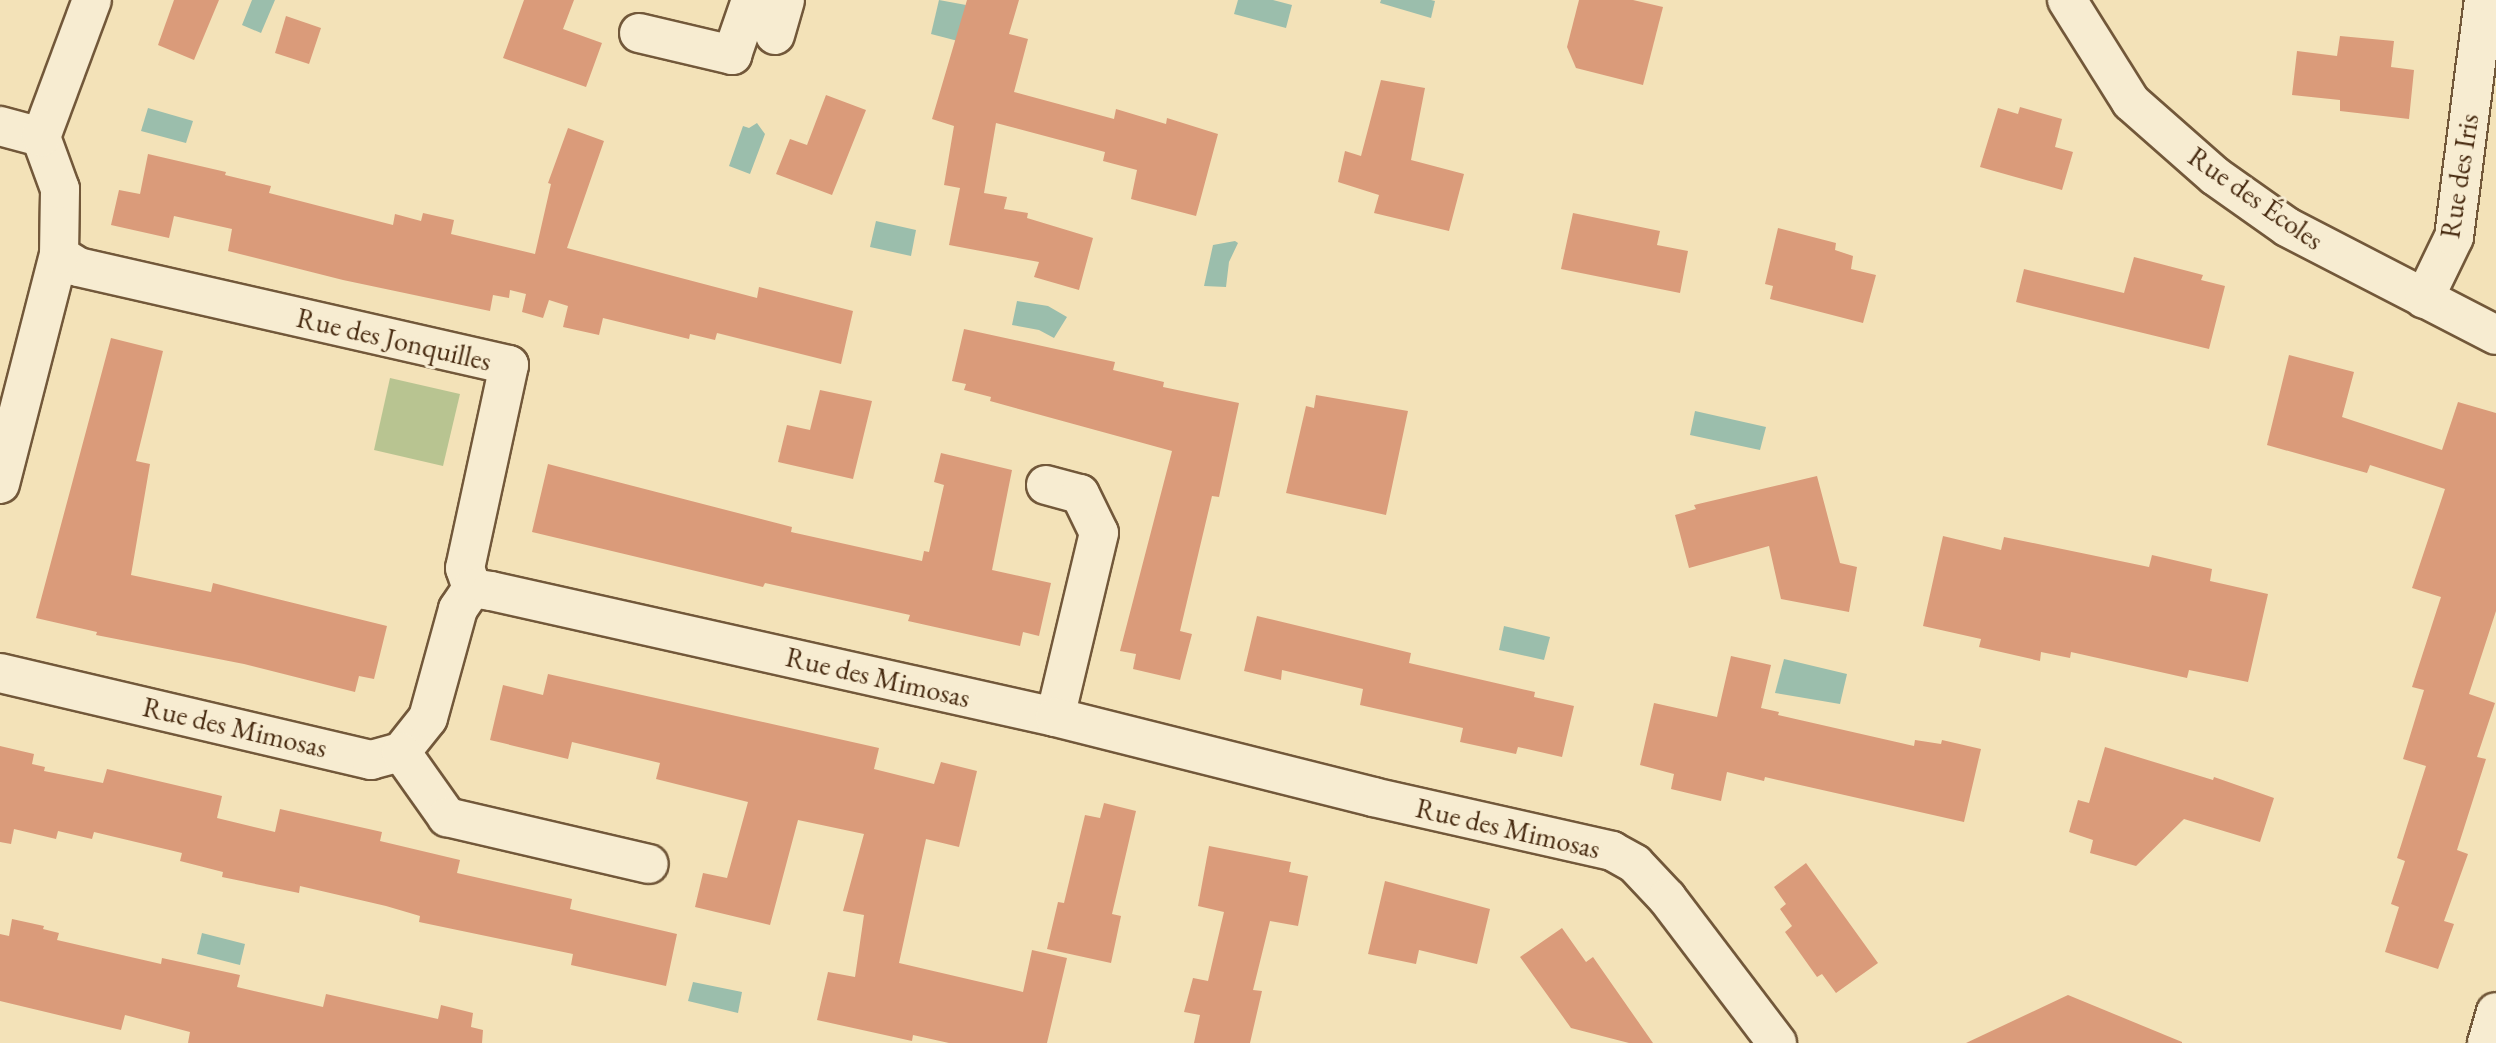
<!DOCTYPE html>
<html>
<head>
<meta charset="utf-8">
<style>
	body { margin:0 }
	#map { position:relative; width:2496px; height:1043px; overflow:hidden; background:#f3e2b8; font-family:"EB Garamond",serif }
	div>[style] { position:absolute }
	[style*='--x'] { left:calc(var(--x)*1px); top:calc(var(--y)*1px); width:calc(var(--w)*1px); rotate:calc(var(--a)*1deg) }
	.green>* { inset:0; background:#b8c491 }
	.water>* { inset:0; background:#9bbeac }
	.building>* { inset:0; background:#da9b7a }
	.roads { filter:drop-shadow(2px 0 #72583a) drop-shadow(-2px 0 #72583a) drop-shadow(0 2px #72583a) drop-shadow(0 -2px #72583a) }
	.minor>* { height:38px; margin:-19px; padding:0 19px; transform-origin:19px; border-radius:19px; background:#f7ecd1 }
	span { translate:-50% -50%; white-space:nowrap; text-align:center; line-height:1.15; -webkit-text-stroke:6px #f7ecd1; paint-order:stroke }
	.street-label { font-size:28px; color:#472a10 }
</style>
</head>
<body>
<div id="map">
	<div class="green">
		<i style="clip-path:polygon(390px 378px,460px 394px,443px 466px,374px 450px)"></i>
	</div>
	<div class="water">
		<i style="clip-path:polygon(252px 0,275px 0,261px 33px,242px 25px)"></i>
		<i style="clip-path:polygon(939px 0,966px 5px,958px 41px,931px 34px)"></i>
		<i style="clip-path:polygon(1238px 0,1273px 0,1292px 5px,1286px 28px,1234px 14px)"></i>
		<i style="clip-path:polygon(1381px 0,1431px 0,1435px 1px,1431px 18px,1380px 3px)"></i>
		<i style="clip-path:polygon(148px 108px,193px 121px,186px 143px,141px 131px)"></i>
		<i style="clip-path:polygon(757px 123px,765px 134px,750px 174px,729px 166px,743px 126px,749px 128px)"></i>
		<i style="clip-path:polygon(876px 221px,916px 230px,911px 256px,870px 247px)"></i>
		<i style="clip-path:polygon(1235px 241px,1238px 243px,1229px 262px,1226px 287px,1204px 286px,1213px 245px)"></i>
		<i style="clip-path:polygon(1017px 301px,1048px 306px,1067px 317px,1054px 338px,1039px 330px,1012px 325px)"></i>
		<i style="clip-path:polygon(1695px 411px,1766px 427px,1760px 450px,1690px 435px)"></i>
		<i style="clip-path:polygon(1504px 626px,1550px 637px,1544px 660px,1499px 650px)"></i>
		<i style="clip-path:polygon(1784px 659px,1847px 674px,1840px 704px,1775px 693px)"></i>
		<i style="clip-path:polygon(202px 933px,245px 944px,240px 965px,197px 954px)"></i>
		<i style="clip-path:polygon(693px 982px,742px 992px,738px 1013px,688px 1001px)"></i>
	</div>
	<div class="building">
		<i style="clip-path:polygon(174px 0,219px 0,194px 60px,158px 45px)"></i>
		<i style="clip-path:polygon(524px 0,574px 0,563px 29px,602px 43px,586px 87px,503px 58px)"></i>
		<i style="clip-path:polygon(967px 0,1019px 0,1009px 34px,1028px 39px,1014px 92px,1114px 119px,1116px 109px,1166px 124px,1167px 118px,1218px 134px,1196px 216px,1131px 199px,1137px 170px,1103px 161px,1105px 152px,996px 123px,984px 193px,1007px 197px,1004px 209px,1028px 213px,1027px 218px,1093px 238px,1079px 290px,1034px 277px,1039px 262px,949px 245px,960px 188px,944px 185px,954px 126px,932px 119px)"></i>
		<i style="clip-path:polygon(1579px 0,1633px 0,1663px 7px,1643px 85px,1576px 68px,1567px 47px)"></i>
		<i style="clip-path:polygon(286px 16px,321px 28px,309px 64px,275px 53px)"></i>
		<i style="clip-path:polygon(2340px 36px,2394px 41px,2391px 67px,2414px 70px,2409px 119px,2340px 111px,2340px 100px,2292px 95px,2297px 51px,2337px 56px)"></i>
		<i style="clip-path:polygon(1381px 80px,1425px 88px,1411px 160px,1464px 174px,1449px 231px,1374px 213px,1379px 195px,1338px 182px,1345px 151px,1361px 156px)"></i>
		<i style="clip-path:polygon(826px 95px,866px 110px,832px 195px,776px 174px,790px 139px,807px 145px)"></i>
		<i style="clip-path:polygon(2020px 107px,2062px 119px,2055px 147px,2073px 152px,2062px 190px,1980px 167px,1998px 108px,2018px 114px)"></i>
		<i style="clip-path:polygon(568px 128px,604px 141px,567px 248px,757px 298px,759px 287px,853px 311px,841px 364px,717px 333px,715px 340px,690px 334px,689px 339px,603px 318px,599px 335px,563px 327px,568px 306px,549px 300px,543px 318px,522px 312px,526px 294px,510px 290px,509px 298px,493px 295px,490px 311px,343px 280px,228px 251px,232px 229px,174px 216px,169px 238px,111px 225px,119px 190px,140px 194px,148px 154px,226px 172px,225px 175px,271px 186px,269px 193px,393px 225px,395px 214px,421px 221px,423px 213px,454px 220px,451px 234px,535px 254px,551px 184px,548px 183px)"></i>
		<i style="clip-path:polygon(1573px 213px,1660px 231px,1657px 245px,1688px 251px,1680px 293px,1561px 269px)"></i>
		<i style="clip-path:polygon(1778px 228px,1836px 243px,1835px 250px,1853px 256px,1851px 269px,1876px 275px,1863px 323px,1770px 299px,1773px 286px,1765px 284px)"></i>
		<i style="clip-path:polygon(2134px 257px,2203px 275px,2201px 280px,2225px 286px,2209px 349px,2016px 302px,2024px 269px,2124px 293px)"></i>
		<i style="clip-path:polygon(964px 329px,1115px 362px,1113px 370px,1164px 382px,1163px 387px,1239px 403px,1219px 497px,1212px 496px,1180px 631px,1192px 634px,1180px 680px,1133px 669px,1136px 654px,1120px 651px,1172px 451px,990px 401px,991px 397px,964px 390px,966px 384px,952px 381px)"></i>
		<i style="clip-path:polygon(111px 338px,163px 351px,136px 461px,150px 464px,131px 575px,211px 592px,213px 583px,387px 626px,374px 679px,359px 676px,355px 692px,244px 664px,96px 635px,97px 632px,36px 618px)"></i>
		<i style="clip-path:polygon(2289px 355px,2354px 372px,2342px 417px,2442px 450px,2458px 402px,2496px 413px,2496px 611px,2469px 694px,2495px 703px,2477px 757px,2486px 759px,2457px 850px,2468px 854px,2444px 921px,2454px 924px,2438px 969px,2385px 952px,2399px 907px,2391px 904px,2405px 861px,2397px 858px,2426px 766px,2403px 759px,2424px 690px,2412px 687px,2441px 597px,2412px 588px,2445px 489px,2370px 465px,2367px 473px,2267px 445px)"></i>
		<i style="clip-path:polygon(820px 390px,872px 401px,853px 479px,778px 462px,787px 425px,810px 430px)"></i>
		<i style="clip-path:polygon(1316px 395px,1408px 411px,1386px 515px,1286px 493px,1306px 406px,1314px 408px)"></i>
		<i style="clip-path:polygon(941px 453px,1012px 470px,992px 570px,1051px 583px,1039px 636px,1023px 632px,1020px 646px,908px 621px,910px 615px,765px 583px,763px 587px,532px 532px,548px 464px,792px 527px,791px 532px,922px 561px,924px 551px,929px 552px,944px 485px,934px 482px)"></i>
		<i style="clip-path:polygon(1817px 476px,1840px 563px,1857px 567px,1849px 612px,1781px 599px,1769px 546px,1689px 568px,1675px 515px,1696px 509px,1694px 505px)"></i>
		<i style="clip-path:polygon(1943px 536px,2001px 550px,2004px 537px,2149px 567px,2152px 555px,2212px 569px,2210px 581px,2268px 594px,2248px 682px,2189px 670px,2187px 678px,2071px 652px,2070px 658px,2041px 652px,2040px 661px,1979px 647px,1981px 639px,1923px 626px)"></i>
		<i style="clip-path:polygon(1257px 616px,1411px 653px,1409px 663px,1535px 692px,1534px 697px,1574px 706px,1562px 757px,1518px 747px,1516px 754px,1460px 742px,1463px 728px,1360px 705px,1363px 689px,1282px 670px,1281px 680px,1244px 671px)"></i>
		<i style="clip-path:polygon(1731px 656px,1771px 665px,1761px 708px,1779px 712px,1778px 715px,1914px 746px,1915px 740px,1941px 744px,1942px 740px,1981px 749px,1964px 822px,1765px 777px,1764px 781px,1727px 772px,1721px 801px,1671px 789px,1674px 774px,1640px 765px,1654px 703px,1717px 717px)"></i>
		<i style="clip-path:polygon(548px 674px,879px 748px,874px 769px,934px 784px,941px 762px,977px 771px,959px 847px,926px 839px,899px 963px,1023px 992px,1032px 950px,1067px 958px,1047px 1043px,949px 1043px,913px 1035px,912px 1041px,817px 1020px,828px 972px,855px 977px,864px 915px,843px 911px,864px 834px,798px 820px,770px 925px,695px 907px,703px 873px,727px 878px,748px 802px,656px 779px,660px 763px,572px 742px,568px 759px,490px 740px,503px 685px,543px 695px)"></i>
		<i style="clip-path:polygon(0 746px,34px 754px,32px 764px,45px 767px,44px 771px,103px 783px,107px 769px,222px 796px,217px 818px,275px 832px,280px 809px,382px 832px,380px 841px,460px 860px,457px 873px,572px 899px,570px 909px,677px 934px,666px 986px,571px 965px,573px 954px,419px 922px,420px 916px,386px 906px,300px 886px,299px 893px,222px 877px,223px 872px,180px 861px,182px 853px,94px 832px,92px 839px,58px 831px,56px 839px,14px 829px,11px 844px,0 842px)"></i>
		<i style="clip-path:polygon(2105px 747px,2213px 780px,2214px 777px,2274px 798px,2260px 842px,2184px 819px,2136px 866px,2090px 853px,2093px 840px,2069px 832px,2078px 800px,2089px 803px)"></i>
		<i style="clip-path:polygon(1104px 803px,1136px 811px,1112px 914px,1121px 916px,1111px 963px,1047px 949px,1058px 902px,1064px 903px,1085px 815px,1100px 818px)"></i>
		<i style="clip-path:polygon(1209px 846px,1291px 862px,1289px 872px,1308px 876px,1298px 926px,1270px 921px,1253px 990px,1262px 991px,1250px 1043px,1194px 1043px,1200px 1015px,1184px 1012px,1193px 978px,1208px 981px,1224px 912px,1198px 906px)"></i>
		<i style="clip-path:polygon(1806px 863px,1878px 963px,1836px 993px,1822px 974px,1817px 977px,1785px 932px,1792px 926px,1780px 909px,1786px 904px,1774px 887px)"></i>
		<i style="clip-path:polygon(1385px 881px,1490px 909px,1477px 964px,1419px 950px,1416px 964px,1368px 954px)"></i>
		<i style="clip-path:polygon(12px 919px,44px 926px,43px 929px,59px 933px,57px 940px,161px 964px,162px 958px,240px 975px,237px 987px,323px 1007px,326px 994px,438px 1019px,441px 1005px,473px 1013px,471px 1027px,483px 1030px,482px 1043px,188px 1043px,190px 1032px,125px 1015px,121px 1030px,0 1001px,0 934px,9px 936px)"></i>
		<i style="clip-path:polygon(1562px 928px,1586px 962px,1593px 957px,1653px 1043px,1629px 1043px,1571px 1028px,1520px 957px)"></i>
		<i style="clip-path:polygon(2068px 995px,2182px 1042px,2182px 1043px,1966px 1043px)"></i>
	</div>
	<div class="roads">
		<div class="minor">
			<i style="--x:2067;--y:0;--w:120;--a:57.9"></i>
			<i style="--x:2131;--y:102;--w:112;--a:41.4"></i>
			<i style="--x:2215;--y:176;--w:88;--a:35.3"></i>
			<i style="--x:2287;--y:227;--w:235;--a:27.3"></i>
			<i style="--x:639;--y:33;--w:96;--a:13.3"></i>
			<i style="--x:732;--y:55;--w:58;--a:-70.9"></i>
			<i style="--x:775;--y:35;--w:36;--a:-74"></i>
			<i style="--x:0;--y:126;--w:42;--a:15"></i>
			<i style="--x:59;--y:255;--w:22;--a:32"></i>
			<i style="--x:78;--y:267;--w:442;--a:12.8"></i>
			<i style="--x:509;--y:365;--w:208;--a:102.2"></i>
			<i style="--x:465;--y:568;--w:21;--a:71"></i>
			<i style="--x:2424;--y:299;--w:69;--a:-64.2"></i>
			<i style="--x:2454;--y:237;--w:239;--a:-82.8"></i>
			<i style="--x:0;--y:484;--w:236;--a:-75.6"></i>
			<i style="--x:59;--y:255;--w:66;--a:-89.1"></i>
			<i style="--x:60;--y:189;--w:55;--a:-110.1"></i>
			<i style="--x:41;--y:137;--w:146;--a:-69.6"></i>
			<i style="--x:1046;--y:485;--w:35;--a:15"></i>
			<i style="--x:1080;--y:494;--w:43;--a:64"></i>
			<i style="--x:1099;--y:533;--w:189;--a:103.4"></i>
			<i style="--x:0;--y:673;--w:381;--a:13.2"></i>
			<i style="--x:371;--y:760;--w:31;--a:-15"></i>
			<i style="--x:401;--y:752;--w:43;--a:-51.5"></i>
			<i style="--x:428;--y:718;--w:113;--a:-74.6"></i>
			<i style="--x:458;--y:609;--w:25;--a:-56"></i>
			<i style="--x:472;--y:588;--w:19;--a:9"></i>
			<i style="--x:491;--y:591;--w:578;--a:12.59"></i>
			<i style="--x:1055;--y:717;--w:328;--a:14.1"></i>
			<i style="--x:1373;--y:797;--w:245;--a:12.7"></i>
			<i style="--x:1612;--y:851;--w:26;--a:29"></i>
			<i style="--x:1635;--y:864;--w:47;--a:46.7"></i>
			<i style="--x:1667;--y:898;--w:182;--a:52.8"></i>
			<i style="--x:401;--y:752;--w:80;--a:54.7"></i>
			<i style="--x:447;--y:817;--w:207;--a:13.1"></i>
			<i style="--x:2487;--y:1043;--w:32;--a:-74"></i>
		</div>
	</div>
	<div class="street-label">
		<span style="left:2459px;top:176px;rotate:-81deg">Rue des Iris</span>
		<span style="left:2256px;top:198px;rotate:35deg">Rue des Écoles</span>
		<span style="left:394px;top:339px;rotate:13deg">Rue des Jonquilles</span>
		<span style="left:878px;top:677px;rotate:13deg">Rue des Mimosas</span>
		<span style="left:235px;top:727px;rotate:13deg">Rue des Mimosas</span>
		<span style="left:1508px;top:828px;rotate:13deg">Rue des Mimosas</span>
	</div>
</div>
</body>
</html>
